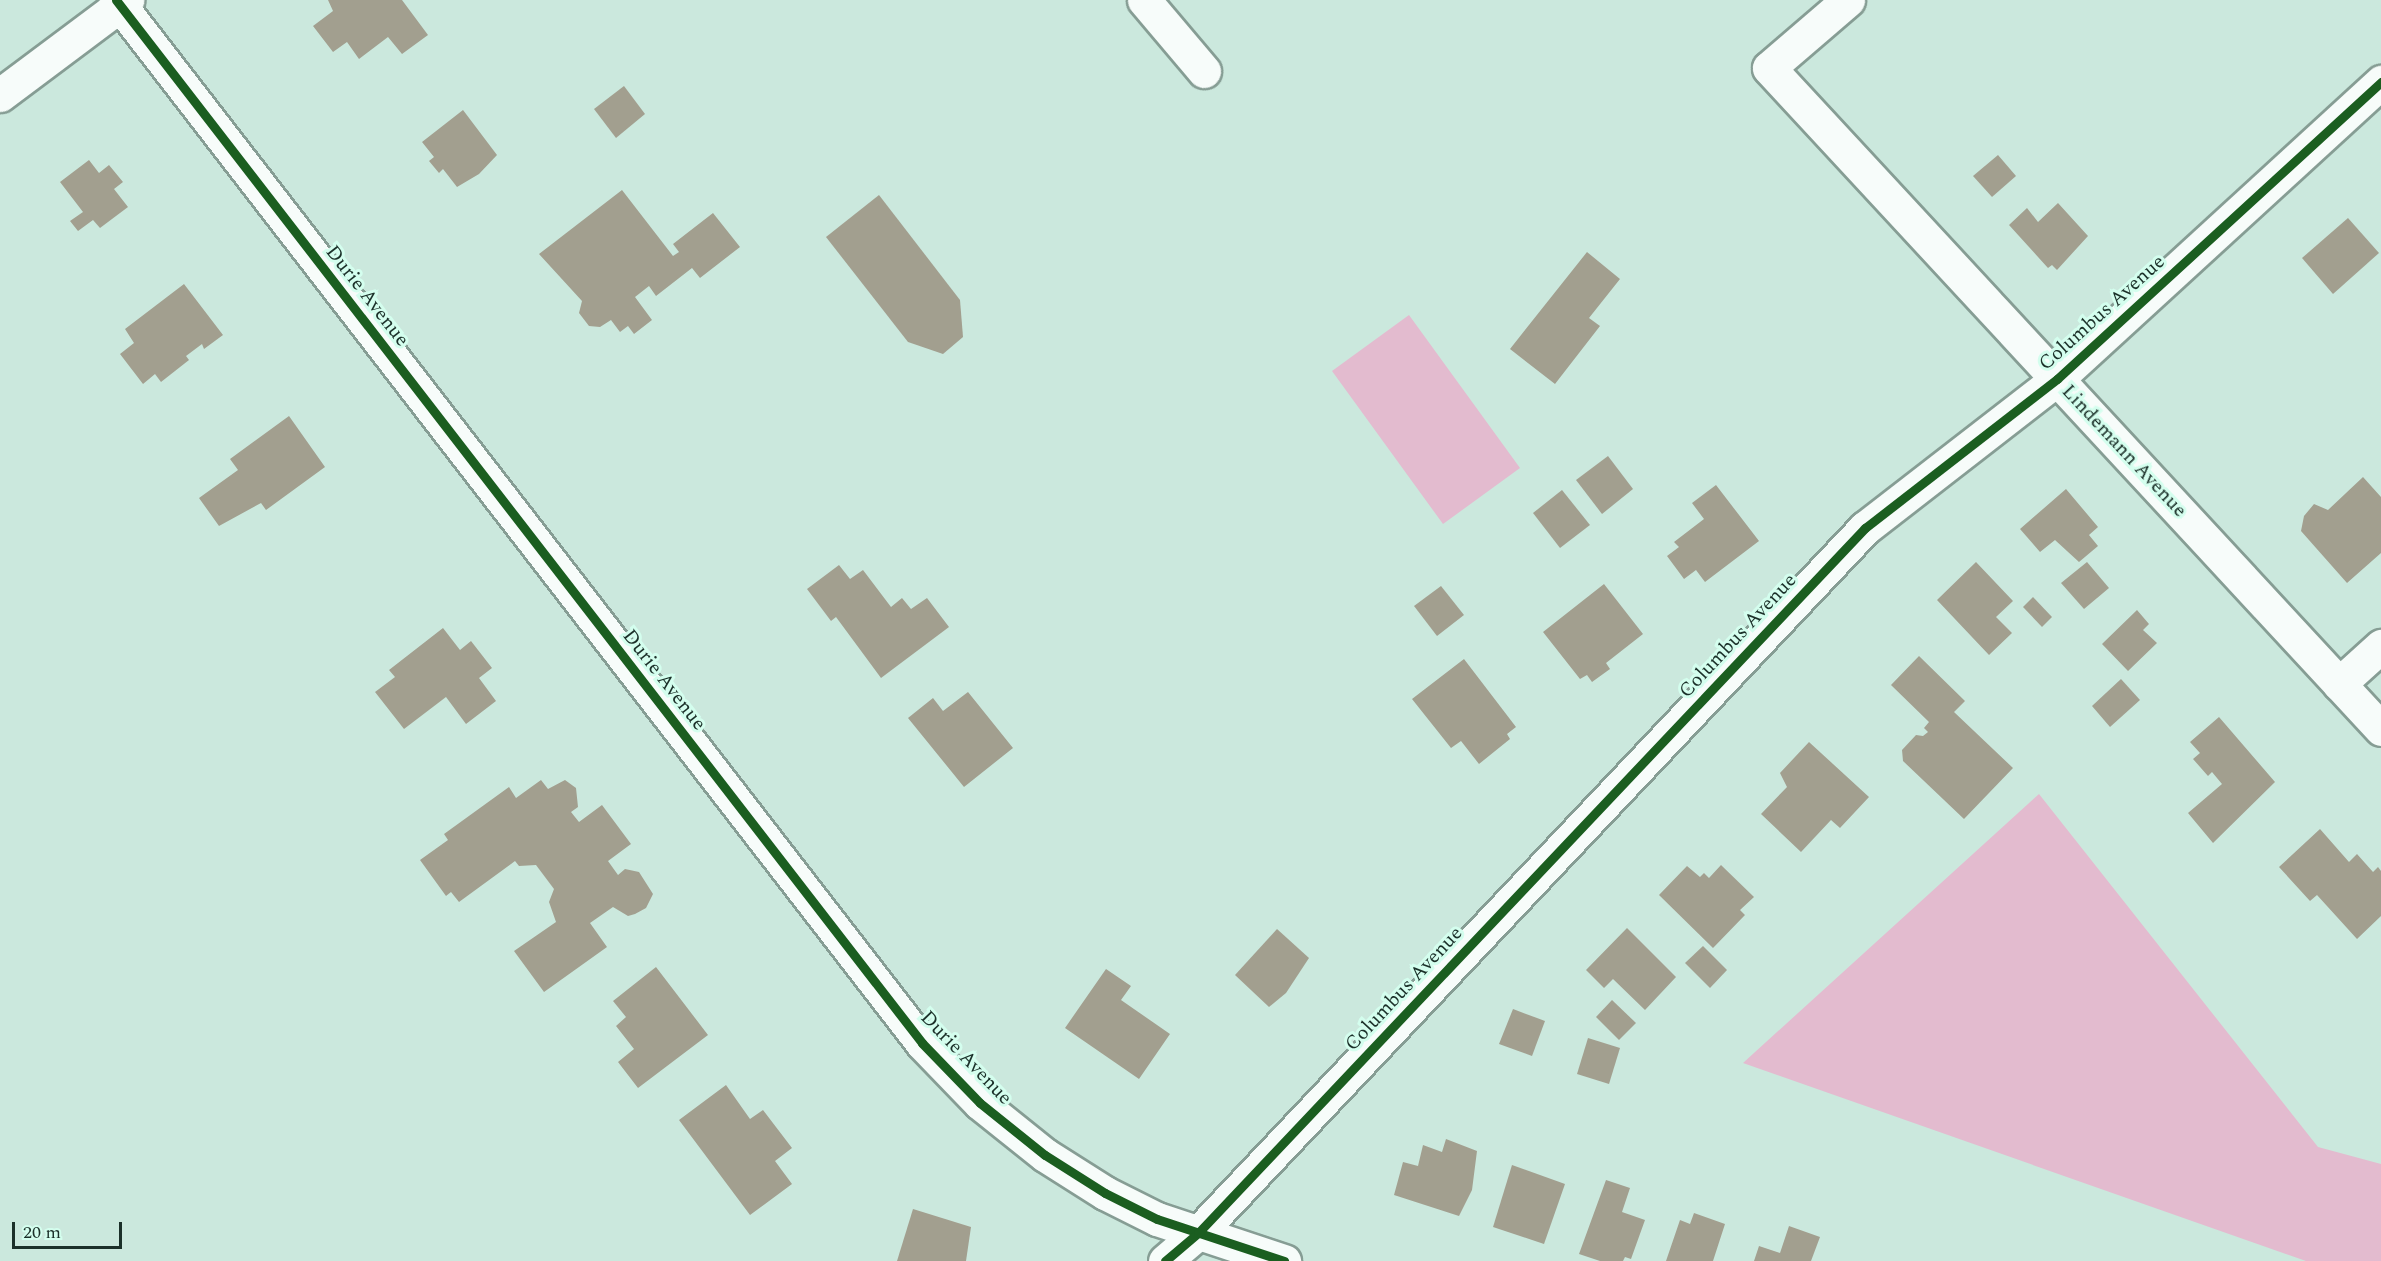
<!DOCTYPE html>
<html>
<head>
<meta charset="utf-8">
<style>
	body { margin:0 }
	#map { position:relative; width:2381px; height:1261px; overflow:hidden; background:#cbe8dd; font-family:Spectral,serif }
	div>[style] { position:absolute }
	[style*='--x'] { left:calc(var(--x)*1px); top:calc(var(--y)*1px); width:calc(var(--w)*1px); rotate:calc(var(--a)*1deg) }
	.green>* { inset:0; background:#e3bbcf }
	.building>* { inset:0; background:#a29f8f }
	.roads { filter:drop-shadow(2px 0 #869d94) drop-shadow(-2px 0 #869d94) drop-shadow(0 2px #869d94) drop-shadow(0 -2px #869d94) }
	.minor>* { height:33px; margin:-16.5px; padding:0 16.5px; transform-origin:16.5px; border-radius:16.5px; background:#f7fcfa }
	.major>* { height:33px; margin:-16.5px; padding:0 16.5px; transform-origin:16.5px; border-radius:16.5px; background:#f7fcfa }
	.cycleway>* { height:9px; margin:-4.5px; padding:0 4.5px; transform-origin:4.5px; border-radius:4.5px; background:#1b5e20 }
	span { translate:-50% -50%; white-space:nowrap; text-align:center; line-height:1.15; -webkit-text-stroke:6px #d4feee; paint-order:stroke }
	.street-label { font-size:20px; color:#1b3029 }
	.scale { position:absolute; left:12px; top:1222px; width:110px; height:27px; box-sizing:border-box; border:3px solid #1b3029; border-top:0; padding-left:8px; font-size:18px; line-height:21px; white-space:nowrap; color:#1b3029; -webkit-text-stroke:4px #d4feee; paint-order:stroke }
</style>
</head>
<body>
<div id="map">
	<div class="green">
		<i style="clip-path:polygon(1409px 315px,1520px 468px,1443px 524px,1332px 371px)"></i>
		<i style="clip-path:polygon(2039px 794px,2318px 1147px,2381px 1164px,2381px 1261px,2306px 1261px,1743px 1063px)"></i>
	</div>
	<div class="building">
		<i style="clip-path:polygon(402px 0,428px 35px,402px 54px,388px 37px,359px 59px,347px 42px,333px 52px,313px 26px,333px 11px,328px 0)"></i>
		<i style="clip-path:polygon(624px 86px,645px 114px,616px 138px,594px 109px)"></i>
		<i style="clip-path:polygon(463px 110px,497px 155px,479px 174px,457px 187px,443px 169px,439px 173px,429px 161px,434px 157px,422px 142px)"></i>
		<i style="clip-path:polygon(1998px 155px,2016px 176px,1992px 197px,1973px 176px)"></i>
		<i style="clip-path:polygon(89px 160px,99px 173px,109px 165px,123px 182px,114px 189px,128px 207px,100px 228px,93px 220px,78px 231px,70px 221px,83px 212px,60px 182px)"></i>
		<i style="clip-path:polygon(622px 190px,673px 256px,679px 252px,673px 244px,713px 213px,740px 247px,700px 278px,692px 268px,656px 296px,649px 286px,635px 297px,652px 320px,634px 334px,628px 326px,620px 332px,611px 320px,600px 327px,589px 326px,579px 313px,582px 301px,539px 254px)"></i>
		<i style="clip-path:polygon(879px 195px,960px 300px,963px 337px,943px 354px,908px 342px,826px 237px)"></i>
		<i style="clip-path:polygon(2058px 203px,2088px 236px,2057px 270px,2052px 265px,2048px 268px,2009px 225px,2027px 208px,2038px 222px)"></i>
		<i style="clip-path:polygon(2348px 218px,2379px 253px,2333px 294px,2302px 258px)"></i>
		<i style="clip-path:polygon(1587px 252px,1620px 279px,1589px 318px,1600px 326px,1555px 384px,1510px 349px)"></i>
		<i style="clip-path:polygon(184px 284px,223px 335px,204px 349px,202px 344px,186px 356px,189px 360px,161px 382px,155px 374px,143px 384px,120px 354px,134px 343px,125px 329px)"></i>
		<i style="clip-path:polygon(289px 416px,325px 467px,266px 510px,261px 503px,219px 526px,199px 498px,238px 470px,230px 459px)"></i>
		<i style="clip-path:polygon(1608px 456px,1633px 489px,1602px 514px,1576px 480px)"></i>
		<i style="clip-path:polygon(2363px 477px,2381px 497px,2381px 553px,2347px 583px,2301px 531px,2304px 516px,2314px 504px,2328px 510px)"></i>
		<i style="clip-path:polygon(1716px 485px,1759px 541px,1705px 582px,1696px 570px,1684px 579px,1667px 556px,1679px 547px,1674px 542px,1704px 519px,1692px 503px)"></i>
		<i style="clip-path:polygon(2066px 489px,2098px 527px,2089px 535px,2098px 546px,2079px 562px,2055px 540px,2040px 552px,2020px 529px)"></i>
		<i style="clip-path:polygon(1562px 490px,1590px 525px,1560px 548px,1533px 513px)"></i>
		<i style="clip-path:polygon(1976px 562px,2013px 601px,1996px 617px,2012px 633px,1989px 655px,1937px 600px)"></i>
		<i style="clip-path:polygon(2087px 562px,2109px 588px,2084px 609px,2061px 583px)"></i>
		<i style="clip-path:polygon(839px 565px,850px 579px,863px 570px,891px 607px,902px 598px,911px 609px,927px 598px,949px 627px,881px 678px,836px 617px,831px 621px,807px 589px)"></i>
		<i style="clip-path:polygon(1604px 584px,1643px 634px,1606px 663px,1610px 669px,1592px 682px,1587px 675px,1580px 679px,1543px 632px)"></i>
		<i style="clip-path:polygon(1441px 586px,1464px 615px,1437px 636px,1414px 606px)"></i>
		<i style="clip-path:polygon(2033px 597px,2052px 617px,2042px 627px,2023px 607px)"></i>
		<i style="clip-path:polygon(2137px 610px,2149px 624px,2143px 630px,2157px 643px,2128px 671px,2102px 644px)"></i>
		<i style="clip-path:polygon(443px 628px,460px 650px,471px 641px,492px 668px,479px 678px,496px 701px,466px 724px,446px 697px,404px 729px,375px 692px,395px 677px,389px 670px)"></i>
		<i style="clip-path:polygon(1919px 656px,1965px 701px,1954px 712px,2013px 768px,1964px 819px,1903px 761px,1902px 750px,1916px 735px,1923px 736px,1928px 732px,1924px 728px,1929px 722px,1891px 685px)"></i>
		<i style="clip-path:polygon(1464px 659px,1516px 727px,1507px 734px,1510px 739px,1479px 764px,1461px 741px,1451px 748px,1412px 699px)"></i>
		<i style="clip-path:polygon(2121px 679px,2140px 700px,2110px 727px,2092px 706px)"></i>
		<i style="clip-path:polygon(968px 692px,1013px 748px,964px 787px,908px 718px,933px 698px,943px 711px)"></i>
		<i style="clip-path:polygon(2219px 717px,2275px 782px,2213px 843px,2188px 813px,2222px 784px,2212px 772px,2208px 776px,2193px 759px,2200px 753px,2190px 742px)"></i>
		<i style="clip-path:polygon(1809px 742px,1869px 797px,1840px 828px,1831px 820px,1801px 852px,1761px 814px,1787px 787px,1780px 773px)"></i>
		<i style="clip-path:polygon(541px 780px,548px 789px,565px 780px,576px 788px,578px 807px,571px 812px,579px 822px,602px 805px,631px 844px,608px 861px,618px 875px,625px 869px,639px 872px,653px 894px,646px 908px,635px 914px,628px 916px,613px 907px,590px 923px,607px 947px,544px 992px,514px 951px,556px 922px,549px 902px,554px 889px,536px 865px,519px 866px,515px 861px,459px 902px,451px 892px,446px 896px,420px 860px,448px 840px,444px 834px,509px 787px,516px 798px)"></i>
		<i style="clip-path:polygon(2320px 829px,2349px 862px,2357px 854px,2373px 872px,2378px 867px,2381px 871px,2381px 916px,2357px 939px,2317px 895px,2310px 901px,2279px 867px)"></i>
		<i style="clip-path:polygon(1721px 865px,1754px 897px,1740px 910px,1745px 915px,1713px 948px,1659px 895px,1687px 866px,1700px 877px,1704px 873px,1709px 878px)"></i>
		<i style="clip-path:polygon(1627px 928px,1676px 977px,1645px 1010px,1613px 979px,1604px 988px,1586px 970px)"></i>
		<i style="clip-path:polygon(1277px 929px,1309px 958px,1286px 993px,1269px 1007px,1235px 975px)"></i>
		<i style="clip-path:polygon(1703px 946px,1727px 970px,1710px 988px,1685px 963px)"></i>
		<i style="clip-path:polygon(656px 967px,708px 1035px,638px 1088px,618px 1062px,634px 1049px,616px 1026px,626px 1017px,613px 1001px)"></i>
		<i style="clip-path:polygon(1106px 969px,1131px 986px,1121px 1000px,1170px 1034px,1139px 1079px,1065px 1028px)"></i>
		<i style="clip-path:polygon(1612px 1000px,1636px 1023px,1619px 1040px,1596px 1017px)"></i>
		<i style="clip-path:polygon(1513px 1009px,1545px 1021px,1532px 1056px,1499px 1044px)"></i>
		<i style="clip-path:polygon(1588px 1038px,1620px 1048px,1609px 1084px,1577px 1074px)"></i>
		<i style="clip-path:polygon(726px 1085px,750px 1119px,763px 1110px,792px 1148px,775px 1161px,792px 1184px,750px 1215px,679px 1120px)"></i>
		<i style="clip-path:polygon(1446px 1139px,1477px 1151px,1472px 1190px,1459px 1216px,1394px 1195px,1403px 1162px,1418px 1166px,1423px 1145px,1442px 1152px)"></i>
		<i style="clip-path:polygon(1512px 1165px,1565px 1184px,1544px 1244px,1493px 1227px)"></i>
		<i style="clip-path:polygon(1606px 1180px,1630px 1188px,1622px 1212px,1645px 1220px,1631px 1259px,1625px 1257px,1623px 1261px,1600px 1261px,1579px 1254px)"></i>
		<i style="clip-path:polygon(913px 1209px,971px 1227px,966px 1261px,897px 1261px)"></i>
		<i style="clip-path:polygon(1694px 1213px,1725px 1224px,1713px 1261px,1666px 1261px,1680px 1220px,1690px 1224px)"></i>
		<i style="clip-path:polygon(1789px 1226px,1820px 1237px,1811px 1261px,1754px 1261px,1759px 1246px,1780px 1253px)"></i>
	</div>
	<div class="roads">
		<div class="minor">
			<i style="--x:116;--y:0;--w:1318;--a:52.3"></i>
			<i style="--x:922;--y:1043;--w:83;--a:46"></i>
			<i style="--x:980;--y:1103;--w:83;--a:38.7"></i>
			<i style="--x:1045;--y:1155;--w:71;--a:32.3"></i>
			<i style="--x:1105;--y:1193;--w:58;--a:26.6"></i>
			<i style="--x:1157;--y:1219;--w:134;--a:18.3"></i>
			<i style="--x:1144;--y:0;--w:93;--a:49.8"></i>
			<i style="--x:1848;--y:0;--w:104;--a:139.3"></i>
			<i style="--x:1769;--y:68;--w:901;--a:47.2"></i>
			<i style="--x:2339;--y:684;--w:57;--a:-42.1"></i>
			<i style="--x:1165;--y:1261;--w:43;--a:-40.3"></i>
			<i style="--x:1198;--y:1233;--w:971;--a:-46.59"></i>
			<i style="--x:1865;--y:528;--w:243;--a:-37.8"></i>
			<i style="--x:2057;--y:379;--w:440;--a:-42.5"></i>
		</div>
		<div class="major">
			<i style="--x:0;--y:95;--w:159;--a:-36.8"></i>
		</div>
	</div>
	<div class="cycleway">
		<i style="--x:116;--y:0;--w:1318;--a:52.3"></i>
		<i style="--x:922;--y:1043;--w:83;--a:46"></i>
		<i style="--x:980;--y:1103;--w:83;--a:38.7"></i>
		<i style="--x:1045;--y:1155;--w:71;--a:32.3"></i>
		<i style="--x:1105;--y:1193;--w:58;--a:26.6"></i>
		<i style="--x:1157;--y:1219;--w:134;--a:18.3"></i>
		<i style="--x:1165;--y:1261;--w:43;--a:-40.3"></i>
		<i style="--x:1198;--y:1233;--w:971;--a:-46.59"></i>
		<i style="--x:1865;--y:528;--w:243;--a:-37.8"></i>
		<i style="--x:2057;--y:379;--w:440;--a:-42.5"></i>
	</div>
	<div class="street-label">
		<span style="left:367px;top:296px;rotate:52deg">Durie Avenue</span>
		<span style="left:2102px;top:313px;rotate:-42deg">Columbus Avenue</span>
		<span style="left:2124px;top:451px;rotate:47deg">Lindemann Avenue</span>
		<span style="left:1738px;top:636px;rotate:-47deg">Columbus Avenue</span>
		<span style="left:664px;top:680px;rotate:52deg">Durie Avenue</span>
		<span style="left:1404px;top:989px;rotate:-47deg">Columbus Avenue</span>
		<span style="left:966px;top:1058px;rotate:46deg">Durie Avenue</span>
	</div>
	<div class="scale">20 m</div>
</div>
</body>
</html>
